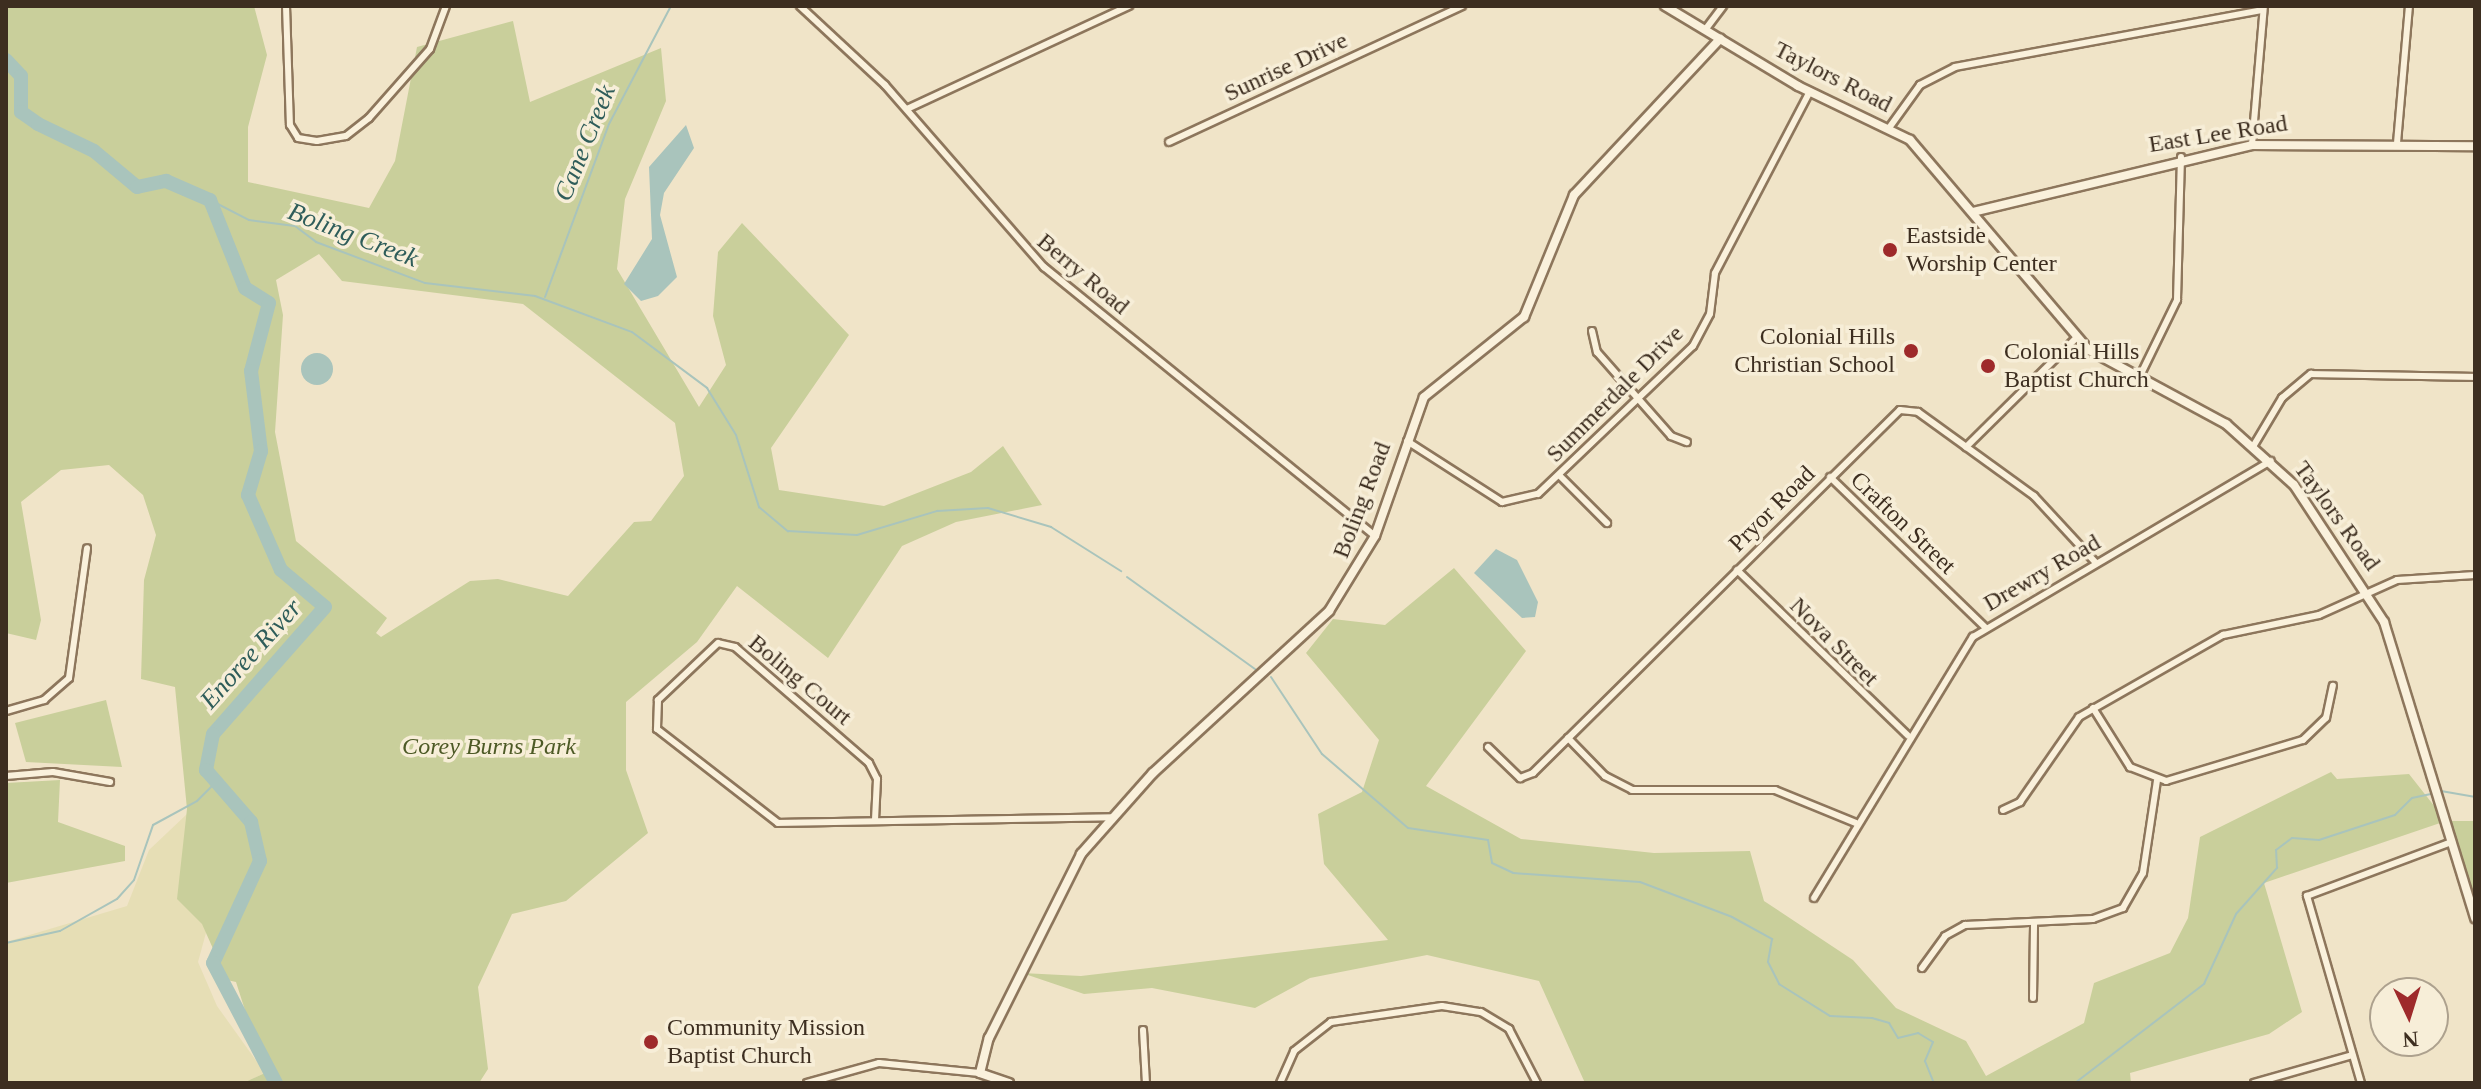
<!DOCTYPE html>
<html>
<head>
<meta charset="utf-8">
<style>
	body { margin:0 }
	#map { position:relative; width:2481px; height:1089px; overflow:hidden; background:#f0e4c8; font-family:"Times New Roman",serif }
	div>[style] { position:absolute }
	[style*='--x'] { left:calc(var(--x)*1px); top:calc(var(--y)*1px); width:calc(var(--w)*1px); rotate:calc(var(--a)*1deg) }
	.farmland>* { inset:0; background:#e6deb5 }
	.green>* { inset:0; background:#c9cf9b }
	.water>* { inset:0; background:#a9c4bc }
	.round { border-radius:50% }
	.stream>* { height:2px; margin:-1px; padding:0 1px; transform-origin:1px; border-radius:1px; background:#a9c4bc }
	.river>* { height:14px; margin:-7px; padding:0 7px; transform-origin:7px; border-radius:7px; background:#a9c4bc }
	.roads { filter:drop-shadow(2px 0 #8d765c) drop-shadow(-2px 0 #8d765c) drop-shadow(0 2px #8d765c) drop-shadow(0 -2px #8d765c) }
	.minor>* { height:6px; margin:-3px; padding:0 3px; transform-origin:3px; border-radius:3px; background:#faf1dc }
	.tertiary>* { height:8px; margin:-4px; padding:0 4px; transform-origin:4px; border-radius:4px; background:#faf1dc }
	.dots>* { width:22px; height:22px; translate:-50% -50%; box-sizing:border-box; border:4px solid #f7eed8; border-radius:50% }
	span { translate:-50% -50%; white-space:nowrap; text-align:center; line-height:1.15; -webkit-text-stroke:7px #f7eed8; paint-order:stroke }
	.street-label { font-size:24px; color:#3d2e20 }
	.poi-label { font-size:24px; color:#3d2e20 }
	.left { translate:0 -50%; text-align:left }
	.right { translate:-100% -50%; text-align:right }
	.park-label { font-size:24px; color:#4d5a26; font-style:italic }
	.water-label { font-size:26px; color:#2f5d5a; font-style:italic }
	.frame { position:absolute; inset:0; border:8px solid #3d2e20; pointer-events:none }
	.north { position:absolute; left:2369px; top:977px; width:80px; height:80px; box-sizing:border-box; background:#f7eed8; border:2px solid #ada18e; border-radius:50%; rotate:176deg; font-size:22px; font-weight:700; line-height:32px; text-align:center; color:#3d2e20 }
	.north::after { content:''; display:block; margin:auto; width:28px; height:36px; background:#9e2a2b; clip-path:polygon(50% 0,100% 100%,50% 72%,0 100%) }
</style>
</head>
<body>
<div id="map">
	<div class="farmland">
		<i style="clip-path:polygon(206px 796px,212px 911px,198px 962px,217px 1006px,265px 1073px,243px 1083px,6px 1083px,6px 942px,127px 906px,149px 850px)"></i>
	</div>
	<div class="green">
		<i style="clip-path:polygon(evenodd,6px 6px,254px 6px,267px 55px,248px 127px,248px 182px,369px 208px,395px 161px,417px 47px,513px 21px,530px 102px,661px 48px,666px 101px,625px 199px,617px 269px,699px 407px,726px 365px,713px 316px,718px 252px,742px 223px,849px 335px,771px 448px,779px 490px,884px 506px,971px 472px,1003px 446px,1042px 505px,956px 522px,902px 546px,828px 658px,737px 586px,697px 642px,626px 702px,626px 770px,648px 833px,566px 901px,512px 914px,478px 987px,488px 1069px,479px 1083px,243px 1083px,265px 1073px,236px 982px,227px 980px,202px 924px,177px 899px,187px 809px,175px 687px,141px 679px,144px 580px,156px 535px,143px 495px,109px 465px,61px 470px,21px 502px,41px 620px,36px 640px,6px 633px,6px 6px,319px 254px,342px 281px,523px 304px,675px 423px,684px 476px,651px 521px,634px 522px,568px 596px,498px 579px,470px 581px,381px 637px,376px 633px,387px 618px,296px 541px,275px 432px,283px 315px,276px 280px,319px 254px)"></i>
		<i style="clip-path:polygon(1454px 568px,1526px 651px,1426px 786px,1521px 839px,1654px 853px,1750px 851px,1764px 901px,1853px 960px,1896px 1008px,1966px 1041px,1986px 1076px,2084px 1023px,2094px 983px,2170px 953px,2188px 918px,2200px 837px,2331px 772px,2337px 779px,2409px 774px,2446px 821px,2475px 821px,2475px 901px,2446px 821px,2264px 883px,2302px 1012px,2269px 1034px,2130px 1073px,2131px 1083px,1585px 1083px,1539px 981px,1427px 955px,1310px 978px,1255px 1008px,1152px 988px,1084px 994px,1022px 973px,1081px 976px,1388px 940px,1324px 864px,1318px 814px,1362px 792px,1379px 740px,1306px 653px,1333px 619px,1385px 625px)"></i>
		<i style="clip-path:polygon(106px 700px,122px 767px,26px 762px,15px 723px)"></i>
		<i style="clip-path:polygon(60px 780px,58px 822px,125px 846px,125px 861px,6px 883px,6px 783px)"></i>
	</div>
	<div class="water">
		<i style="clip-path:polygon(686px 125px,694px 148px,664px 193px,660px 215px,677px 277px,658px 296px,641px 301px,624px 284px,652px 239px,649px 167px)"></i>
		<i class="round" style="left:301px;top:353px;width:32px;height:32px"></i>
		<i style="clip-path:polygon(1496px 549px,1517px 560px,1538px 602px,1535px 617px,1522px 618px,1474px 573px)"></i>
	</div>
	<div class="stream">
		<i style="--x:210;--y:200;--w:44;--a:27.1"></i>
		<i style="--x:249;--y:220;--w:46;--a:7.4"></i>
		<i style="--x:295;--y:226;--w:26;--a:37"></i>
		<i style="--x:316;--y:242;--w:116;--a:20.6"></i>
		<i style="--x:425;--y:283;--w:111;--a:6.7"></i>
		<i style="--x:535;--y:296;--w:103;--a:20.4"></i>
		<i style="--x:632;--y:332;--w:94;--a:36.7"></i>
		<i style="--x:707;--y:388;--w:55;--a:58.3"></i>
		<i style="--x:736;--y:435;--w:76;--a:72.3"></i>
		<i style="--x:759;--y:507;--w:38;--a:40"></i>
		<i style="--x:788;--y:531;--w:69;--a:3.3"></i>
		<i style="--x:857;--y:535;--w:84;--a:-16.7"></i>
		<i style="--x:937;--y:511;--w:51;--a:-3.4"></i>
		<i style="--x:988;--y:508;--w:66;--a:16.8"></i>
		<i style="--x:1051;--y:527;--w:83;--a:32.2"></i>
		<i style="--x:545;--y:297;--w:184;--a:-69.7"></i>
		<i style="--x:609;--y:124;--w:133;--a:-62.3"></i>
		<i style="--x:1127;--y:577;--w:158;--a:35.7"></i>
		<i style="--x:1271;--y:677;--w:92;--a:56.5"></i>
		<i style="--x:1322;--y:754;--w:113;--a:40.7"></i>
		<i style="--x:1408;--y:828;--w:81;--a:8.5"></i>
		<i style="--x:1488;--y:840;--w:23;--a:80"></i>
		<i style="--x:1492;--y:863;--w:23;--a:25"></i>
		<i style="--x:1513;--y:873;--w:127;--a:4.1"></i>
		<i style="--x:1640;--y:882;--w:98;--a:20.8"></i>
		<i style="--x:1732;--y:917;--w:46;--a:28.8"></i>
		<i style="--x:1772;--y:939;--w:23;--a:100"></i>
		<i style="--x:1768;--y:962;--w:25;--a:63"></i>
		<i style="--x:1779;--y:984;--w:60;--a:32.1"></i>
		<i style="--x:1830;--y:1016;--w:42;--a:2.7"></i>
		<i style="--x:1872;--y:1018;--w:18;--a:16"></i>
		<i style="--x:1889;--y:1023;--w:17;--a:59"></i>
		<i style="--x:1898;--y:1038;--w:21;--a:-14"></i>
		<i style="--x:1918;--y:1033;--w:17;--a:31"></i>
		<i style="--x:1933;--y:1042;--w:21;--a:113"></i>
		<i style="--x:1925;--y:1061;--w:24;--a:68"></i>
		<i style="--x:2441;--y:791;--w:35;--a:10"></i>
		<i style="--x:6;--y:943;--w:55;--a:-12.5"></i>
		<i style="--x:60;--y:931;--w:65;--a:-29.3"></i>
		<i style="--x:117;--y:899;--w:25;--a:-48"></i>
		<i style="--x:134;--y:880;--w:58;--a:-70.9"></i>
		<i style="--x:153;--y:825;--w:50;--a:-28.6"></i>
		<i style="--x:197;--y:801;--w:28;--a:-45"></i>
		<i style="--x:2075;--y:1083;--w:163;--a:-37.5"></i>
		<i style="--x:2204;--y:984;--w:77;--a:-65.4"></i>
		<i style="--x:2236;--y:914;--w:62;--a:-48.3"></i>
		<i style="--x:2277;--y:868;--w:18;--a:-93"></i>
		<i style="--x:2276;--y:850;--w:20;--a:-37"></i>
		<i style="--x:2292;--y:838;--w:27;--a:4"></i>
		<i style="--x:2319;--y:840;--w:80;--a:-18.2"></i>
		<i style="--x:2395;--y:815;--w:24;--a:-45"></i>
		<i style="--x:2412;--y:798;--w:24;--a:-12"></i>
	</div>
	<div class="river">
		<i style="--x:6;--y:60;--w:22;--a:47"></i>
		<i style="--x:21;--y:76;--w:36;--a:90"></i>
		<i style="--x:21;--y:112;--w:21;--a:35"></i>
		<i style="--x:38;--y:124;--w:62;--a:25.7"></i>
		<i style="--x:94;--y:151;--w:56;--a:39.9"></i>
		<i style="--x:137;--y:187;--w:30;--a:-12"></i>
		<i style="--x:166;--y:181;--w:48;--a:23.4"></i>
		<i style="--x:210;--y:200;--w:95;--a:68.3"></i>
		<i style="--x:245;--y:288;--w:28;--a:32"></i>
		<i style="--x:269;--y:303;--w:70;--a:104.8"></i>
		<i style="--x:251;--y:371;--w:81;--a:82.9"></i>
		<i style="--x:261;--y:451;--w:46;--a:106.5"></i>
		<i style="--x:248;--y:495;--w:82;--a:66.3"></i>
		<i style="--x:281;--y:570;--w:57;--a:40.1"></i>
		<i style="--x:325;--y:607;--w:169;--a:131.4"></i>
		<i style="--x:213;--y:734;--w:37;--a:101"></i>
		<i style="--x:206;--y:770;--w:69;--a:49.1"></i>
		<i style="--x:251;--y:822;--w:40;--a:77"></i>
		<i style="--x:260;--y:861;--w:112;--a:114.7"></i>
		<i style="--x:213;--y:963;--w:136;--a:62.3"></i>
	</div>
	<div class="roads">
		<div class="minor">
			<i style="--x:286;--y:6;--w:119;--a:88.1"></i>
			<i style="--x:290;--y:125;--w:15;--a:58"></i>
			<i style="--x:298;--y:138;--w:19;--a:9"></i>
			<i style="--x:317;--y:141;--w:29;--a:-10"></i>
			<i style="--x:346;--y:136;--w:29;--a:-38"></i>
			<i style="--x:369;--y:118;--w:92;--a:-48.5"></i>
			<i style="--x:430;--y:49;--w:46;--a:-69.6"></i>
			<i style="--x:800;--y:6;--w:116;--a:42.9"></i>
			<i style="--x:885;--y:85;--w:242;--a:48.9"></i>
			<i style="--x:1044;--y:267;--w:427;--a:39.1"></i>
			<i style="--x:1705;--y:30;--w:30;--a:-53"></i>
			<i style="--x:907;--y:109;--w:245;--a:-24.9"></i>
			<i style="--x:1889;--y:128;--w:53;--a:-54.2"></i>
			<i style="--x:1920;--y:85;--w:39;--a:-27"></i>
			<i style="--x:1955;--y:67;--w:313;--a:-10.5"></i>
			<i style="--x:1169;--y:142;--w:323;--a:-24.9"></i>
			<i style="--x:2397;--y:143;--w:138;--a:-85"></i>
			<i style="--x:2252;--y:145;--w:140;--a:-85.1"></i>
			<i style="--x:1592;--y:331;--w:22;--a:77"></i>
			<i style="--x:1597;--y:352;--w:112;--a:48.6"></i>
			<i style="--x:1671;--y:436;--w:17;--a:21"></i>
			<i style="--x:2139;--y:378;--w:87;--a:-64"></i>
			<i style="--x:2177;--y:300;--w:143;--a:-88.4"></i>
			<i style="--x:1407;--y:441;--w:113;--a:32.7"></i>
			<i style="--x:1502;--y:502;--w:37;--a:-13"></i>
			<i style="--x:1538;--y:494;--w:214;--a:-43.7"></i>
			<i style="--x:1693;--y:346;--w:36;--a:-62"></i>
			<i style="--x:1710;--y:314;--w:41;--a:-83"></i>
			<i style="--x:1715;--y:273;--w:205;--a:-62.4"></i>
			<i style="--x:2254;--y:445;--w:55;--a:-59.2"></i>
			<i style="--x:2282;--y:398;--w:38;--a:-40"></i>
			<i style="--x:2311;--y:374;--w:164;--a:1"></i>
			<i style="--x:1966;--y:447;--w:155;--a:-44.7"></i>
			<i style="--x:1559;--y:475;--w:68;--a:45"></i>
			<i style="--x:1830;--y:477;--w:216;--a:44.1"></i>
			<i style="--x:1737;--y:570;--w:238;--a:44.1"></i>
			<i style="--x:2093;--y:708;--w:70;--a:57.9"></i>
			<i style="--x:2130;--y:767;--w:39;--a:21"></i>
			<i style="--x:2166;--y:781;--w:143;--a:-16.7"></i>
			<i style="--x:2303;--y:740;--w:32;--a:-44"></i>
			<i style="--x:2326;--y:718;--w:33;--a:-78"></i>
			<i style="--x:6;--y:711;--w:40;--a:-16"></i>
			<i style="--x:44;--y:700;--w:33;--a:-41"></i>
			<i style="--x:69;--y:678;--w:131;--a:-82.1"></i>
			<i style="--x:1568;--y:738;--w:53;--a:45.8"></i>
			<i style="--x:1605;--y:776;--w:30;--a:27"></i>
			<i style="--x:1632;--y:790;--w:143;--a:0"></i>
			<i style="--x:1775;--y:790;--w:87;--a:22.2"></i>
			<i style="--x:1488;--y:747;--w:45;--a:44.1"></i>
			<i style="--x:1520;--y:778;--w:14;--a:-21"></i>
			<i style="--x:1533;--y:773;--w:516;--a:-44.69"></i>
			<i style="--x:1900;--y:410;--w:18;--a:6"></i>
			<i style="--x:1918;--y:412;--w:143;--a:35.9"></i>
			<i style="--x:2034;--y:496;--w:91;--a:47.2"></i>
			<i style="--x:6;--y:776;--w:47;--a:-4.9"></i>
			<i style="--x:53;--y:772;--w:58;--a:10"></i>
			<i style="--x:2003;--y:810;--w:19;--a:-25"></i>
			<i style="--x:2020;--y:802;--w:103;--a:-55.2"></i>
			<i style="--x:2079;--y:717;--w:166;--a:-29.7"></i>
			<i style="--x:2223;--y:635;--w:98;--a:-11.8"></i>
			<i style="--x:2319;--y:615;--w:85;--a:-24.2"></i>
			<i style="--x:2397;--y:580;--w:78;--a:-3.7"></i>
			<i style="--x:875;--y:820;--w:41;--a:-87.2"></i>
			<i style="--x:877;--y:779;--w:18;--a:-117"></i>
			<i style="--x:869;--y:763;--w:177;--a:-139.1"></i>
			<i style="--x:735;--y:647;--w:17;--a:-167"></i>
			<i style="--x:718;--y:643;--w:83;--a:136.5"></i>
			<i style="--x:658;--y:700;--w:29;--a:92"></i>
			<i style="--x:657;--y:729;--w:153;--a:37.8"></i>
			<i style="--x:778;--y:823;--w:333;--a:-1"></i>
			<i style="--x:1814;--y:898;--w:306;--a:-58.7"></i>
			<i style="--x:1973;--y:637;--w:346;--a:-30.6"></i>
			<i style="--x:1922;--y:968;--w:39;--a:-54"></i>
			<i style="--x:1945;--y:936;--w:23;--a:-29"></i>
			<i style="--x:1965;--y:925;--w:128;--a:-2.7"></i>
			<i style="--x:2093;--y:919;--w:32;--a:-20"></i>
			<i style="--x:2123;--y:908;--w:40;--a:-60.3"></i>
			<i style="--x:2143;--y:873;--w:94;--a:-81.4"></i>
			<i style="--x:2033;--y:998;--w:76;--a:-89.2"></i>
			<i style="--x:1143;--y:1030;--w:53;--a:86.8"></i>
			<i style="--x:807;--y:1083;--w:75;--a:-15.5"></i>
			<i style="--x:879;--y:1063;--w:101;--a:5.7"></i>
			<i style="--x:1280;--y:1083;--w:35;--a:-66"></i>
			<i style="--x:1294;--y:1051;--w:47;--a:-38.1"></i>
			<i style="--x:1331;--y:1022;--w:112;--a:-8.2"></i>
			<i style="--x:1442;--y:1006;--w:39;--a:9"></i>
			<i style="--x:1481;--y:1012;--w:33;--a:31"></i>
			<i style="--x:1509;--y:1029;--w:61;--a:62.6"></i>
			<i style="--x:2254;--y:1083;--w:102;--a:-15.9"></i>
			<i style="--x:2361;--y:1083;--w:195;--a:-106.1"></i>
			<i style="--x:2307;--y:896;--w:152;--a:-20.5"></i>
		</div>
		<div class="tertiary">
			<i style="--x:1665;--y:6;--w:155;--a:31"></i>
			<i style="--x:1798;--y:86;--w:124;--a:25.7"></i>
			<i style="--x:1910;--y:140;--w:276;--a:49.6"></i>
			<i style="--x:2089;--y:350;--w:156;--a:28.4"></i>
			<i style="--x:2226;--y:424;--w:91;--a:41.9"></i>
			<i style="--x:2294;--y:485;--w:164;--a:56.7"></i>
			<i style="--x:2384;--y:622;--w:310;--a:72.9"></i>
			<i style="--x:1973;--y:212;--w:287;--a:-13.5"></i>
			<i style="--x:2252;--y:145;--w:223;--a:0.3"></i>
			<i style="--x:1009;--y:1083;--w:31;--a:-161"></i>
			<i style="--x:980;--y:1073;--w:36;--a:-76"></i>
			<i style="--x:989;--y:1038;--w:206;--a:-63.4"></i>
			<i style="--x:1081;--y:854;--w:108;--a:-48.4"></i>
			<i style="--x:1153;--y:773;--w:239;--a:-42.6"></i>
			<i style="--x:1329;--y:611;--w:88;--a:-58.5"></i>
			<i style="--x:1375;--y:536;--w:147;--a:-70.6"></i>
			<i style="--x:1424;--y:397;--w:128;--a:-38.7"></i>
			<i style="--x:1524;--y:317;--w:132;--a:-67.7"></i>
			<i style="--x:1574;--y:195;--w:214;--a:-46.9"></i>
		</div>
	</div>
	<div class="dots">
		<i style="left:1890px;top:250px;background:#9e2a2b"></i>
		<i style="left:1911px;top:351px;background:#9e2a2b"></i>
		<i style="left:1988px;top:366px;background:#9e2a2b"></i>
		<i style="left:651px;top:1042px;background:#9e2a2b"></i>
	</div>
	<div class="street-label">
		<span style="left:1286px;top:67px;rotate:-25deg">Sunrise Drive</span>
		<span style="left:1833px;top:77px;rotate:27deg">Taylors Road</span>
		<span style="left:2218px;top:134px;rotate:-9deg">East Lee Road</span>
		<span style="left:1083px;top:274px;rotate:40deg">Berry Road</span>
		<span style="left:1615px;top:394px;rotate:-45deg">Summerdale Drive</span>
		<span style="left:1362px;top:500px;rotate:-69deg">Boling Road</span>
		<span style="left:1772px;top:509px;rotate:-45deg">Pryor Road</span>
		<span style="left:2337px;top:516px;rotate:54deg">Taylors Road</span>
		<span style="left:1903px;top:523px;rotate:44deg">Crafton Street</span>
		<span style="left:2042px;top:573px;rotate:-30deg">Drewry Road</span>
		<span style="left:1834px;top:642px;rotate:45deg">Nova Street</span>
		<span style="left:800px;top:680px;rotate:40deg">Boling Court</span>
	</div>
	<div class="poi-label">
		<span class="left" style="left:1906px;top:250px">Eastside<br>Worship Center</span>
		<span class="right" style="left:1895px;top:351px">Colonial Hills<br>Christian School</span>
		<span class="left" style="left:2004px;top:366px">Colonial Hills<br>Baptist Church</span>
		<span class="left" style="left:667px;top:1042px">Community Mission<br>Baptist Church</span>
	</div>
	<div class="park-label">
		<span style="left:489px;top:747px">Corey Burns Park</span>
	</div>
	<div class="water-label">
		<span style="left:585px;top:143px;rotate:-68deg">Cane Creek</span>
		<span style="left:353px;top:235px;rotate:21deg">Boling Creek</span>
		<span style="left:251px;top:654px;rotate:-48deg">Enoree River</span>
	</div>
	<div class="frame"></div>
	<div class="north">N</div>
</div>
</body>
</html>
